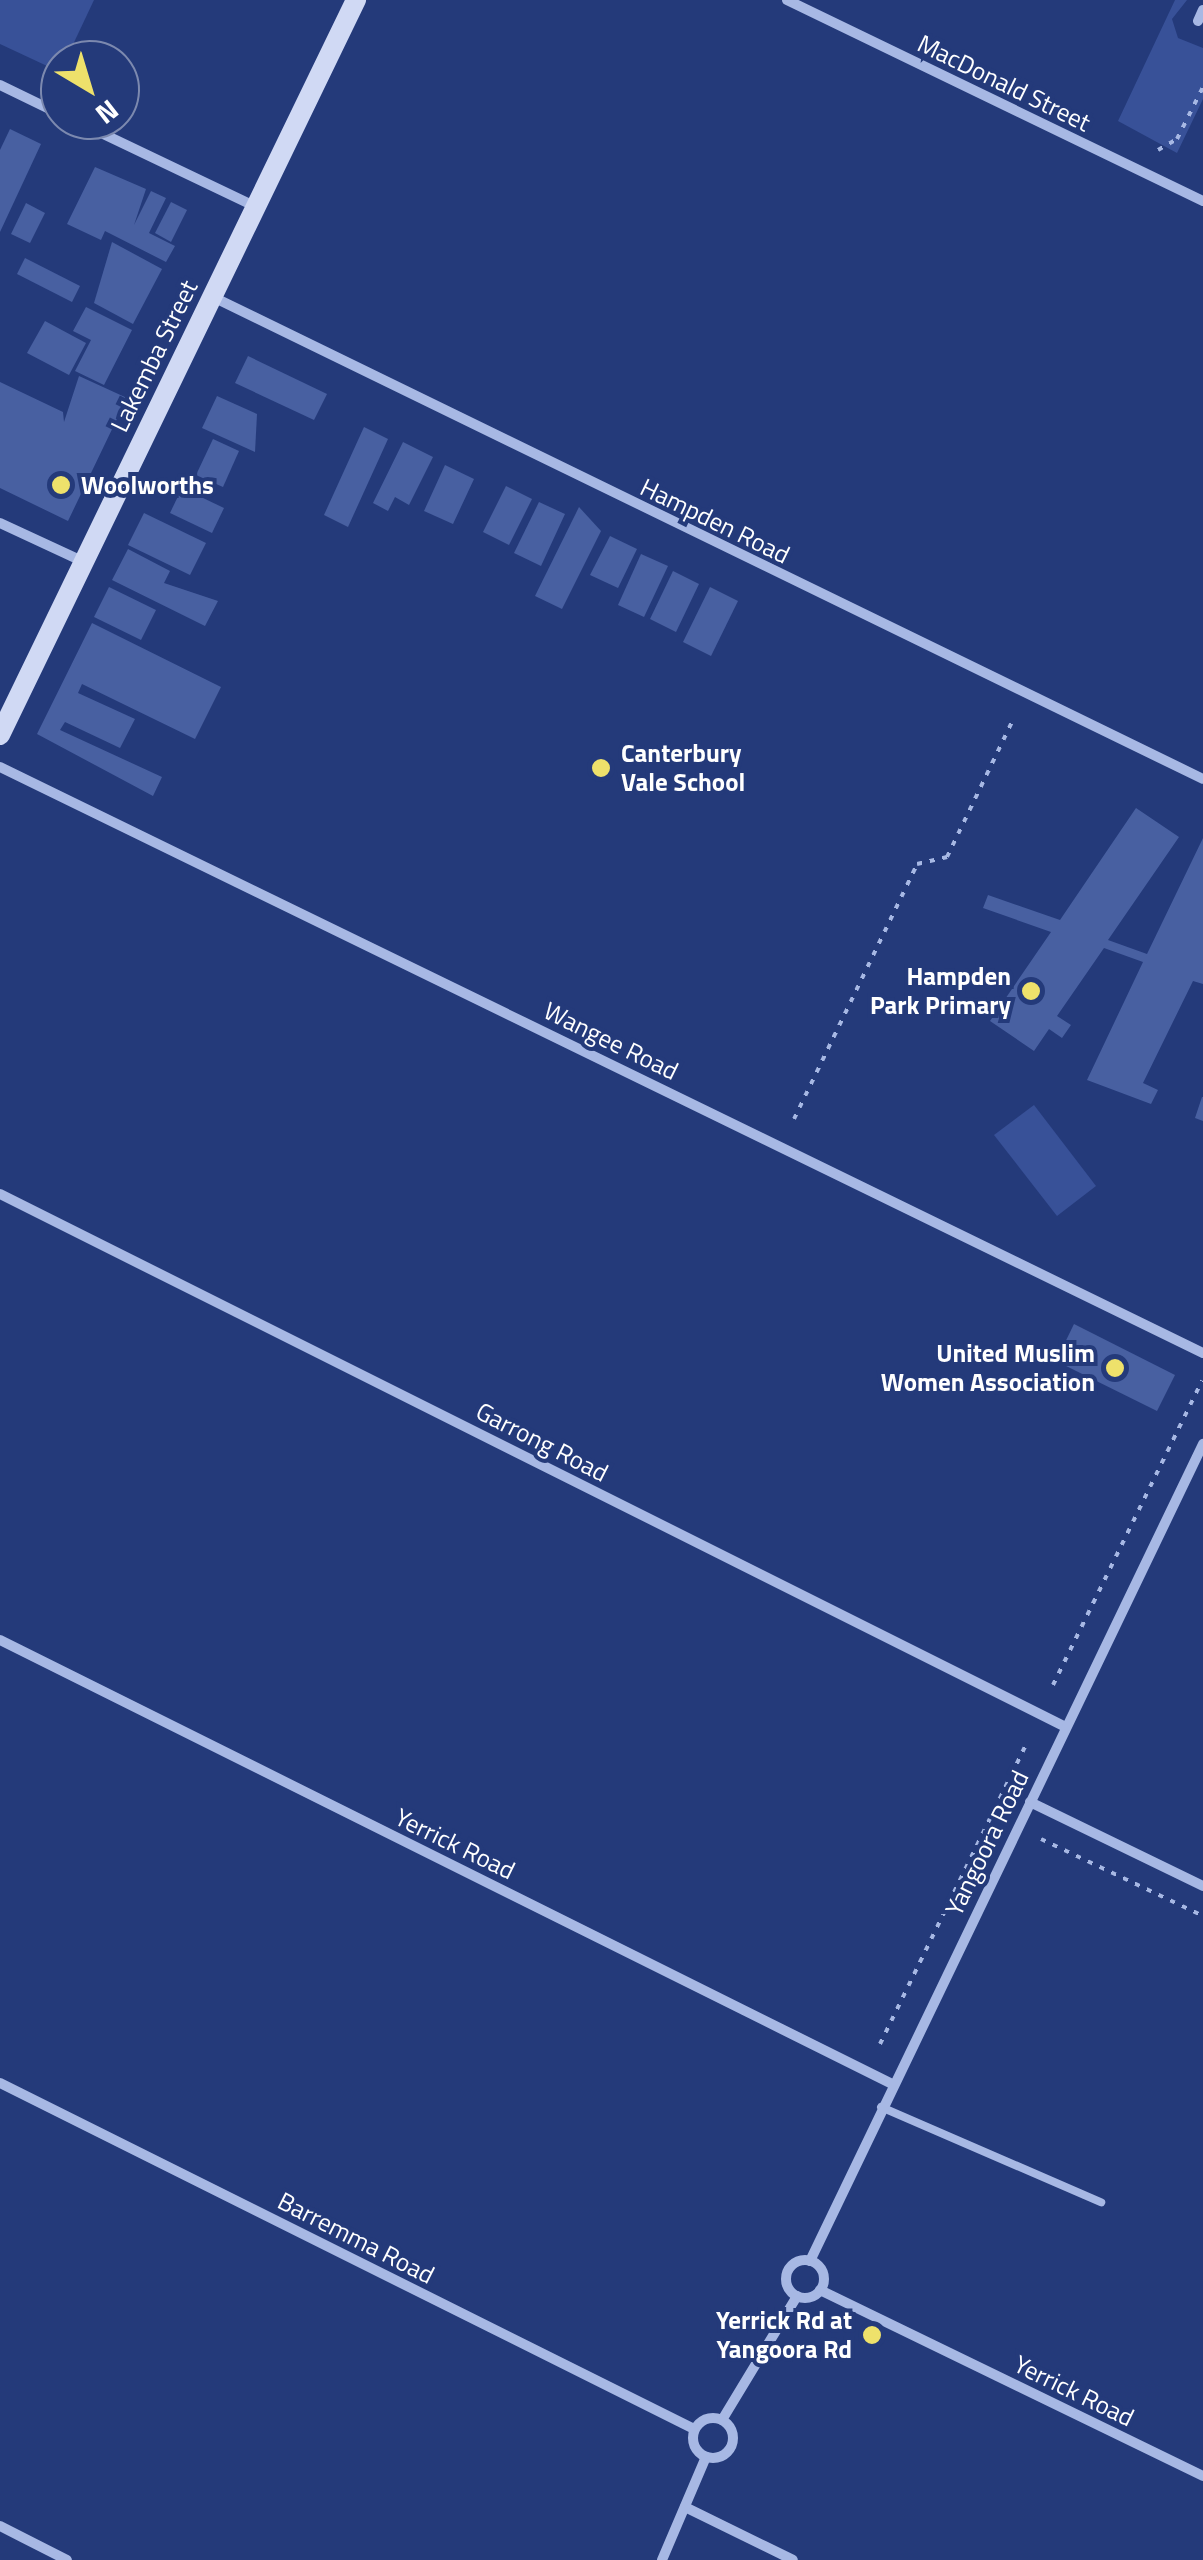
<!DOCTYPE html>
<html>
<head>
<meta charset="utf-8">
<style>
	body { margin:0 }
	#map { position:relative; width:1203px; height:2560px; overflow:hidden; background:#243a7a; font-family:"Titillium Web",sans-serif }
	div>[style] { position:absolute }
	[style*='--x'] { left:calc(var(--x)*1px); top:calc(var(--y)*1px); width:calc(var(--w)*1px); rotate:calc(var(--a)*1deg) }
	.green>* { inset:0; background:#385198 }
	.building>* { inset:0; background:#4860a1 }
	.path>* { height:4px; margin-top:-2px; transform-origin:0; background:repeating-linear-gradient(90deg,#a7b8e4 0 5px,transparent 0 13px) }
	.lane>* { height:8px; margin:-4px; padding:0 4px; transform-origin:4px; border-radius:4px; background:#a7b8e4 }
	.street>* { height:10px; margin:-5px; padding:0 5px; transform-origin:5px; border-radius:5px; background:#a7b8e4 }
	.street>.ring { margin:-5px; padding:0; box-sizing:content-box; background:none; border:10px solid #a7b8e4; border-radius:50% }
	.secondary>* { height:20px; margin:-10px; padding:0 10px; transform-origin:10px; border-radius:10px; background:#d0d9f4 }
	.dots>* { width:28px; height:28px; translate:-50% -50%; box-sizing:border-box; border:5px solid #243a7a; border-radius:50% }
	span { translate:-50% -50%; white-space:nowrap; text-align:center; line-height:1.15; -webkit-text-stroke:8px #243a7a; paint-order:stroke }
	.street-label { font-size:25px; color:#fff }
	.poi-label { font-size:25px; color:#fff; font-weight:700 }
	.left { translate:0 -50%; text-align:left }
	.right { translate:-100% -50%; text-align:right }
	.north { position:absolute; left:40px; top:40px; width:100px; height:100px; box-sizing:border-box; background:#243a7a; border:2px solid #7c89af; border-radius:50%; rotate:142deg; font-size:28px; font-weight:700; line-height:40px; text-align:center; color:#fff }
	.north::after { content:''; display:block; margin:auto; width:35px; height:45px; background:#eee16b; clip-path:polygon(50% 0,100% 100%,50% 72%,0 100%) }
</style>
</head>
<body>
<div id="map">
	<div class="green">
		<i style="clip-path:polygon(0 0,94px 0,60px 72px,0 44px)"></i>
		<i style="clip-path:polygon(1175px 0,1187px 0,1172px 19px,1178px 38px,1203px 48px,1203px 99px,1177px 153px,1118px 121px)"></i>
		<i style="clip-path:polygon(1034px 1105px,1096px 1186px,1057px 1216px,994px 1135px)"></i>
	</div>
	<div class="building">
		<i style="clip-path:polygon(10px 129px,41px 144px,0 232px,0 150px)"></i>
		<i style="clip-path:polygon(95px 167px,146px 189px,134px 225px,151px 191px,166px 198px,149px 233px,175px 246px,166px 262px,105px 231px,101px 240px,67px 224px)"></i>
		<i style="clip-path:polygon(171px 202px,187px 210px,171px 242px,155px 233px)"></i>
		<i style="clip-path:polygon(26px 203px,45px 213px,30px 243px,11px 234px)"></i>
		<i style="clip-path:polygon(112px 242px,162px 269px,133px 324px,94px 303px)"></i>
		<i style="clip-path:polygon(25px 258px,80px 286px,72px 302px,17px 274px)"></i>
		<i style="clip-path:polygon(86px 307px,132px 330px,104px 385px,75px 371px,91px 340px,73px 331px)"></i>
		<i style="clip-path:polygon(45px 321px,86px 343px,69px 375px,27px 353px)"></i>
		<i style="clip-path:polygon(248px 356px,327px 394px,314px 420px,235px 383px)"></i>
		<i style="clip-path:polygon(79px 376px,127px 398px,68px 521px,0 488px,0 382px,63px 412px,64px 422px)"></i>
		<i style="clip-path:polygon(217px 396px,257px 414px,255px 452px,202px 428px)"></i>
		<i style="clip-path:polygon(364px 427px,388px 439px,348px 527px,324px 515px)"></i>
		<i style="clip-path:polygon(213px 439px,239px 451px,223px 487px,196px 475px)"></i>
		<i style="clip-path:polygon(403px 442px,433px 457px,409px 505px,395px 497px,388px 511px,373px 503px)"></i>
		<i style="clip-path:polygon(445px 465px,474px 479px,453px 524px,424px 511px)"></i>
		<i style="clip-path:polygon(506px 486px,532px 499px,509px 545px,483px 532px)"></i>
		<i style="clip-path:polygon(182px 488px,224px 508px,212px 533px,170px 513px)"></i>
		<i style="clip-path:polygon(539px 502px,565px 514px,541px 566px,514px 553px)"></i>
		<i style="clip-path:polygon(579px 507px,601px 531px,562px 609px,535px 596px)"></i>
		<i style="clip-path:polygon(144px 513px,206px 543px,190px 575px,128px 545px)"></i>
		<i style="clip-path:polygon(610px 536px,637px 549px,618px 588px,590px 575px)"></i>
		<i style="clip-path:polygon(128px 549px,170px 571px,164px 583px,218px 601px,205px 626px,112px 580px)"></i>
		<i style="clip-path:polygon(641px 554px,668px 566px,644px 617px,618px 605px)"></i>
		<i style="clip-path:polygon(673px 571px,699px 584px,676px 632px,650px 619px)"></i>
		<i style="clip-path:polygon(109px 587px,156px 610px,141px 640px,94px 617px)"></i>
		<i style="clip-path:polygon(710px 587px,738px 601px,711px 656px,683px 642px)"></i>
		<i style="clip-path:polygon(92px 623px,221px 687px,195px 739px,82px 684px,78px 693px,135px 719px,120px 748px,65px 722px,60px 730px,162px 777px,153px 796px,37px 734px)"></i>
		<i style="clip-path:polygon(1136px 808px,1179px 837px,1108px 940px,1147px 954px,1203px 838px,1203px 984px,1193px 981px,1143px 1083px,1158px 1090px,1151px 1104px,1087px 1080px,1143px 962px,1104px 948px,1057px 1016px,1071px 1025px,1062px 1038px,1049px 1029px,1034px 1051px,990px 1021px,1051px 932px,983px 908px,988px 895px,1060px 920px)"></i>
		<i style="clip-path:polygon(1202px 1097px,1203px 1097px,1203px 1121px,1195px 1118px)"></i>
		<i style="clip-path:polygon(1074px 1324px,1175px 1375px,1157px 1411px,1056px 1361px)"></i>
	</div>
	<div class="path">
		<i style="--x:1158;--y:150;--w:22;--a:-30"></i>
		<i style="--x:1177;--y:139;--w:58;--a:-63.4"></i>
		<i style="--x:794;--y:1119;--w:283;--a:-64.2"></i>
		<i style="--x:917;--y:864;--w:31;--a:-13"></i>
		<i style="--x:947;--y:857;--w:154;--a:-64.3"></i>
		<i style="--x:1053;--y:1685;--w:339;--a:-63.9"></i>
		<i style="--x:1041;--y:1839;--w:179;--a:25.4"></i>
		<i style="--x:880;--y:2044;--w:337;--a:-64"></i>
	</div>
	<div class="lane">
		<i style="--x:881;--y:2107;--w:240;--a:23.4"></i>
	</div>
	<div class="street">
		<i style="--x:787;--y:0;--w:462;--a:25.8"></i>
		<i style="--x:1198;--y:21;--w:12;--a:-66"></i>
		<i style="--x:0;--y:85;--w:67;--a:25.8"></i>
		<i style="--x:74;--y:120;--w:199;--a:25.5"></i>
		<i style="--x:211;--y:296;--w:1103;--a:25.96"></i>
		<i style="--x:0;--y:523;--w:93;--a:24.9"></i>
		<i style="--x:0;--y:767;--w:1338;--a:25.97"></i>
		<i style="--x:0;--y:1194;--w:1192;--a:26.57"></i>
		<i style="--x:0;--y:1640;--w:996;--a:26.46"></i>
		<i style="--x:1030;--y:1802;--w:192;--a:25.9"></i>
		<i style="--x:0;--y:2083;--w:775;--a:26.5"></i>
		<i class="ring" style="left:786px;top:2260px;width:28px;height:28px"></i>
		<i style="--x:810;--y:2261;--w:907;--a:-64.31"></i>
		<i style="--x:820;--y:2290;--w:426;--a:25.9"></i>
		<i class="ring" style="left:693px;top:2418px;width:30px;height:30px"></i>
		<i style="--x:722;--y:2420;--w:145;--a:-58.8"></i>
		<i style="--x:685;--y:2507;--w:120;--a:26.1"></i>
		<i style="--x:0;--y:2526;--w:75;--a:26.9"></i>
		<i style="--x:662;--y:2560;--w:112;--a:-66.9"></i>
	</div>
	<div class="secondary">
		<i style="--x:0;--y:735;--w:817;--a:-64.16"></i>
	</div>
	<div class="dots">
		<i style="left:61px;top:485px;background:#eee16b"></i>
		<i style="left:601px;top:768px;background:#eee16b"></i>
		<i style="left:1031px;top:991px;background:#eee16b"></i>
		<i style="left:1115px;top:1368px;background:#eee16b"></i>
		<i style="left:872px;top:2335px;background:#eee16b"></i>
	</div>
	<div class="street-label">
		<span style="left:1004px;top:83px;rotate:26deg">MacDonald Street</span>
		<span style="left:154px;top:356px;rotate:-64deg">Lakemba Street</span>
		<span style="left:715px;top:521px;rotate:26deg">Hampden Road</span>
		<span style="left:611px;top:1041px;rotate:26deg">Wangee Road</span>
		<span style="left:542px;top:1442px;rotate:27deg">Garrong Road</span>
		<span style="left:987px;top:1843px;rotate:-64deg">Yangoora Road</span>
		<span style="left:455px;top:1844px;rotate:26deg">Yerrick Road</span>
		<span style="left:356px;top:2238px;rotate:27deg">Barremma Road</span>
		<span style="left:1074px;top:2391px;rotate:26deg">Yerrick Road</span>
	</div>
	<div class="poi-label">
		<span class="left" style="left:81px;top:485px">Woolworths</span>
		<span class="left" style="left:621px;top:768px">Canterbury<br>Vale School</span>
		<span class="right" style="left:1011px;top:991px">Hampden<br>Park Primary</span>
		<span class="right" style="left:1095px;top:1368px">United Muslim<br>Women Association</span>
		<span class="right" style="left:852px;top:2335px">Yerrick Rd at<br>Yangoora Rd</span>
	</div>
	<div class="north">N</div>
</div>
</body>
</html>
